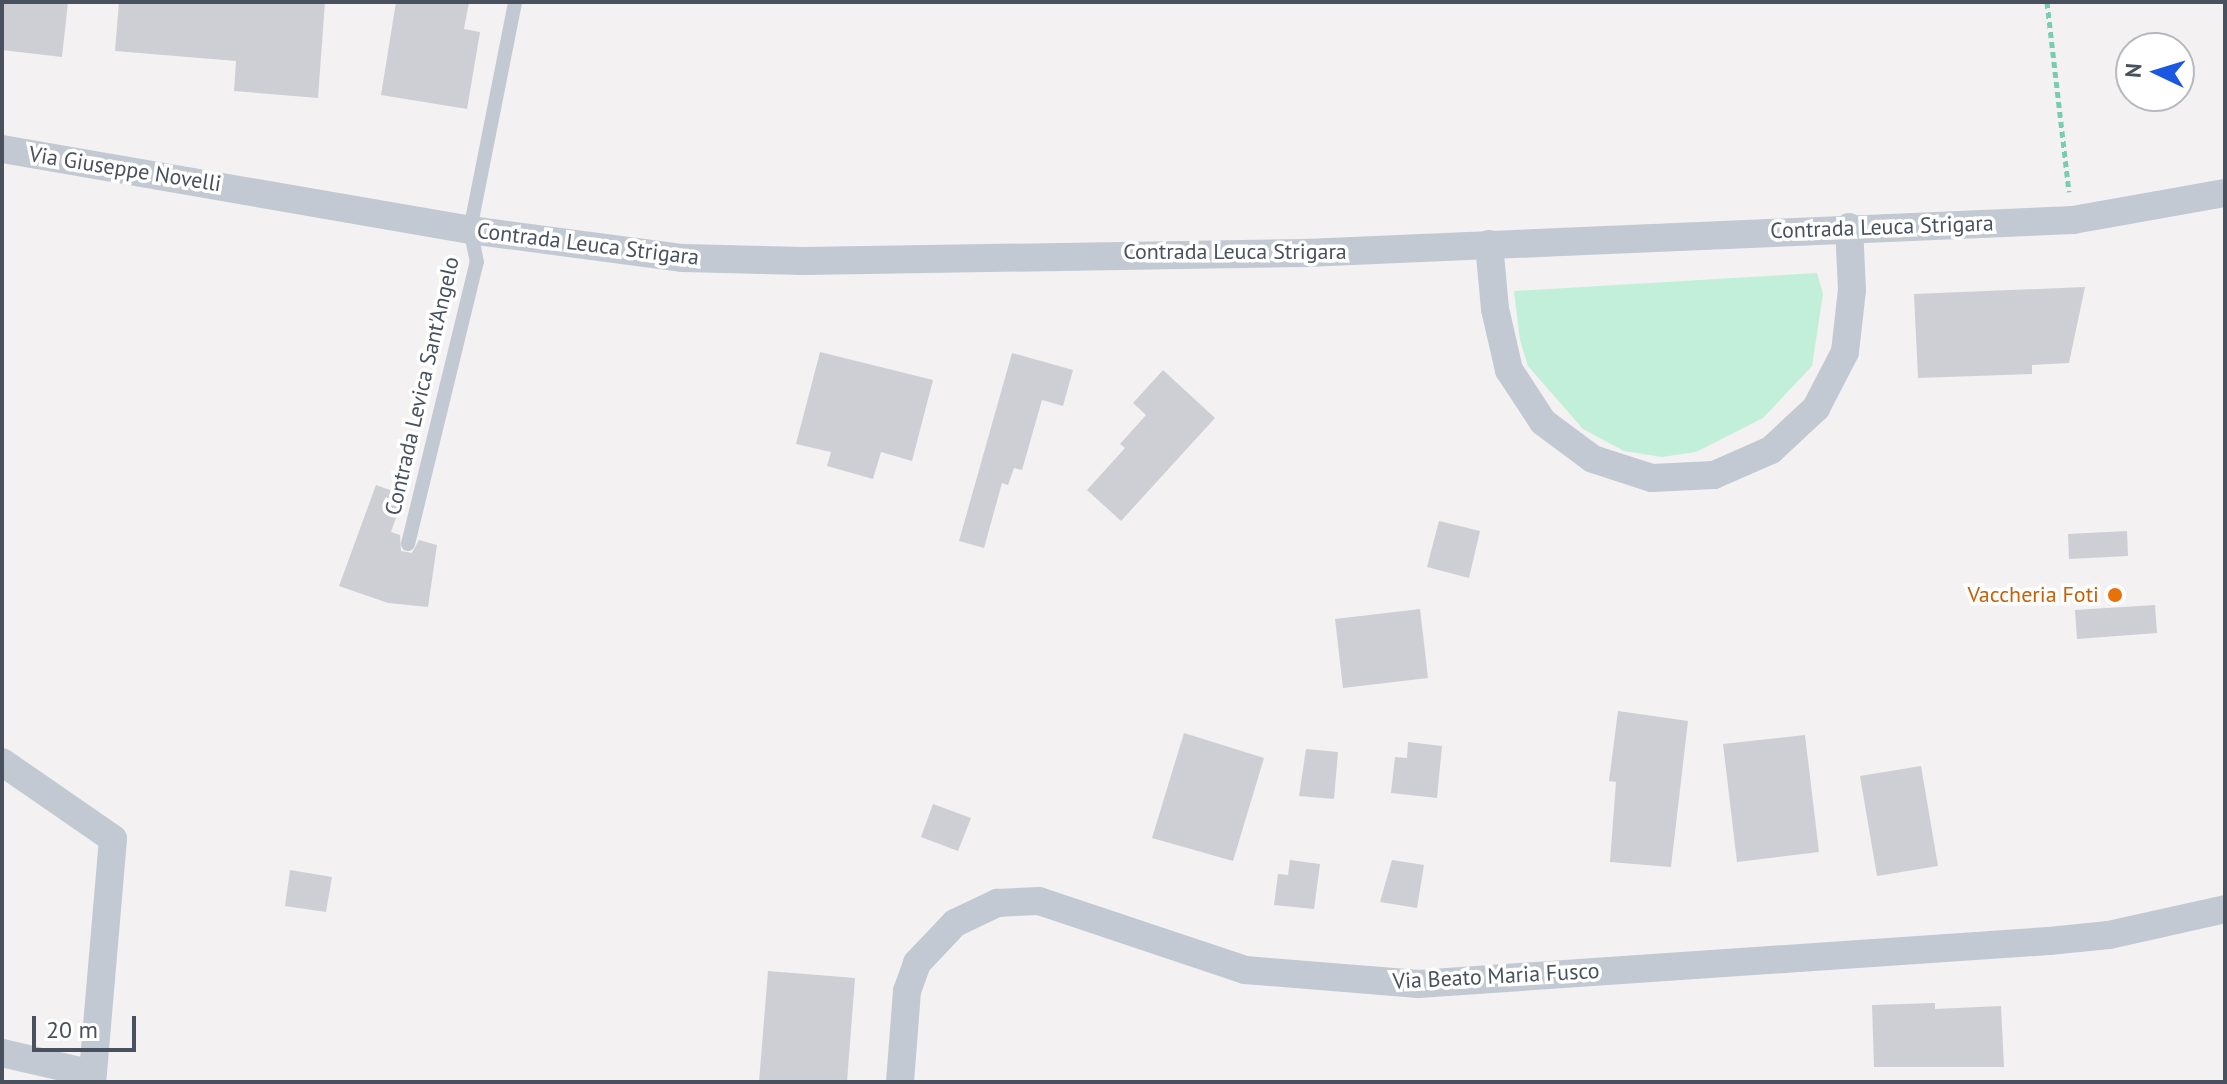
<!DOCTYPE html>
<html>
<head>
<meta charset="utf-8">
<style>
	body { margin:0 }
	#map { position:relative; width:2227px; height:1084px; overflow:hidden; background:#f3f1f1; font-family:"PT Sans",sans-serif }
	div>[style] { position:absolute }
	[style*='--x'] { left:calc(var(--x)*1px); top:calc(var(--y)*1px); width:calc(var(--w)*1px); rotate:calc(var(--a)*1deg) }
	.green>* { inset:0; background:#c1efd9 }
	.building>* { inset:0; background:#cecfd5 }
	.path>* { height:5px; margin-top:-2.5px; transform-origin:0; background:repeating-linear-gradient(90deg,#79cdaf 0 6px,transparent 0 10px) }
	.lane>* { height:14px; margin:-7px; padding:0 7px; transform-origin:7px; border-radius:7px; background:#c2c9d2 }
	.street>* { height:28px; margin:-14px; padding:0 14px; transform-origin:14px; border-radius:14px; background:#c2c9d2 }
	.dots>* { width:22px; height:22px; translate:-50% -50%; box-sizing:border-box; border:4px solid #fff; border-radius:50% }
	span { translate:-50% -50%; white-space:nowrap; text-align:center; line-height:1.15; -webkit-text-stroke:7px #fff; paint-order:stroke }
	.street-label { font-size:22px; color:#49515e }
	.food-label { font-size:22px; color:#c56008 }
	.right { translate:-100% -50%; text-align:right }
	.frame { position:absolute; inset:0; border:4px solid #49515e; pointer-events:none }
	.north { position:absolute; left:2115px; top:32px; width:80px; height:80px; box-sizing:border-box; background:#fff; border:2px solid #b6b9bf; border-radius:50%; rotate:274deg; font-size:22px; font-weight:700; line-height:32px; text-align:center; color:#49515e }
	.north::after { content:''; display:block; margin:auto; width:28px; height:36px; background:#1c57e2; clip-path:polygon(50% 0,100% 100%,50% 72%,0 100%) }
	.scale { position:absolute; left:32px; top:1016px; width:104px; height:36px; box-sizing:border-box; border:4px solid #49515e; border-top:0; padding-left:10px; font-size:24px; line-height:28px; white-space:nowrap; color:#49515e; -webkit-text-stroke:6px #fff; paint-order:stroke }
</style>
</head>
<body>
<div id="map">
	<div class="green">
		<i style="clip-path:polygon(1817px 273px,1823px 294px,1812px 366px,1763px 418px,1696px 452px,1662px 457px,1624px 451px,1583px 429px,1528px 366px,1520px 340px,1514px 291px)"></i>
	</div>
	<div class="building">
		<i style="clip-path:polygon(2px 2px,68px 2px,62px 57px,2px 50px)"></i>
		<i style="clip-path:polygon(119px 2px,325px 2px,318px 98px,234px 91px,236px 61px,115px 51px)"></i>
		<i style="clip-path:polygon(396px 2px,469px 2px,464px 29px,480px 32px,467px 109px,381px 95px)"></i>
		<i style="clip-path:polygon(2085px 287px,2069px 363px,2032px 365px,2032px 374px,1918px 378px,1914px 294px)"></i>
		<i style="clip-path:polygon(820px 352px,933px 380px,912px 461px,881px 452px,873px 479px,827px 466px,831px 452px,796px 444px)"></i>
		<i style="clip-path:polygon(1012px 353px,1073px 370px,1063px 406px,1042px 400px,1022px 470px,1014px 468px,1008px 485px,1002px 483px,984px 548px,959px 541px)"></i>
		<i style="clip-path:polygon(1163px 370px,1215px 418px,1121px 521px,1087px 490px,1125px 448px,1120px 444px,1146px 415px,1133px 403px)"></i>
		<i style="clip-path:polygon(376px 485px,404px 495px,391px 532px,400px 535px,401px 551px,412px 553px,419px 540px,437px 545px,428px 607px,388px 603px,339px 586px)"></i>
		<i style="clip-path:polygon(1439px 521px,1480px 531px,1469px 578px,1427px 567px)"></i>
		<i style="clip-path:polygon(2127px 531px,2128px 556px,2069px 559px,2068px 534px)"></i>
		<i style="clip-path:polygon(2155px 605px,2157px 633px,2077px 639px,2075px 610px)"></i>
		<i style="clip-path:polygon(1420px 609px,1428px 678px,1343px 688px,1335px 619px)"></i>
		<i style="clip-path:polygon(1618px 711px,1688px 721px,1671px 867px,1610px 862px,1616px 782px,1609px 781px)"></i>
		<i style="clip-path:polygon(1184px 733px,1264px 758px,1233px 861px,1152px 838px)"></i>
		<i style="clip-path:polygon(1805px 735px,1819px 852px,1737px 862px,1723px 744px)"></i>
		<i style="clip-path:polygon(1408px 742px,1442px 746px,1437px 798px,1391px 793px,1395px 757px,1407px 758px)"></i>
		<i style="clip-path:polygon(1306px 749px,1338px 752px,1334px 799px,1299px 796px)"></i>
		<i style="clip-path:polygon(1921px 766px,1938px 866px,1877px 876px,1860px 776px)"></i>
		<i style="clip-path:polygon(933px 804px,971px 818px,958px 851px,921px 837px)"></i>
		<i style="clip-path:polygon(1290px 860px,1320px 864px,1314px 909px,1274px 905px,1278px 874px,1288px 875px)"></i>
		<i style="clip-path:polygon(1392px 860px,1424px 865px,1417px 908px,1380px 902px)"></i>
		<i style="clip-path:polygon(290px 870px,332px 877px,326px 912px,285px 906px)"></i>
		<i style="clip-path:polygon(768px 971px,855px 978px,847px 1082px,759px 1082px)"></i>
		<i style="clip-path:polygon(1935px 1003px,1935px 1009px,2001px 1006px,2004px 1067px,1874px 1067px,1872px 1005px)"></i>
	</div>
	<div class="path">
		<i style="--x:2047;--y:2;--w:191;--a:83.4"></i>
	</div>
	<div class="lane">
		<i style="--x:408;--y:544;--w:290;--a:-76.3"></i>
		<i style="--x:477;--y:262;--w:33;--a:-102"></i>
		<i style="--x:470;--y:230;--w:232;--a:-78.8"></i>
	</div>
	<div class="street">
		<i style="--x:2;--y:149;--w:475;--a:9.8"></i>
		<i style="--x:470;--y:230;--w:215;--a:7.5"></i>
		<i style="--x:683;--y:258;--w:121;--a:1.4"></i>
		<i style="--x:804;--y:261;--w:502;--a:-0.91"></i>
		<i style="--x:1306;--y:253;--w:768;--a:-2.46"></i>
		<i style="--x:2073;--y:220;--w:154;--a:-10.1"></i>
		<i style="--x:1489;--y:244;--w:65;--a:84.7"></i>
		<i style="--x:1495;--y:309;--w:63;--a:77.1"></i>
		<i style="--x:1509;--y:370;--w:62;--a:56.8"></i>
		<i style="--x:1543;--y:422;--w:62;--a:36.5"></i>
		<i style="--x:1593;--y:459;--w:62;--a:17.9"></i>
		<i style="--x:1652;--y:478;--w:62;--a:-2.8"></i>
		<i style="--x:1714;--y:475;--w:62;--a:-23.7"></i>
		<i style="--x:1771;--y:450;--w:62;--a:-43"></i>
		<i style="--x:1816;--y:408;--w:63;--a:-62.6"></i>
		<i style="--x:1845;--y:352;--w:62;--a:-83.6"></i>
		<i style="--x:1852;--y:290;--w:63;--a:-92.7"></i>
		<i style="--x:2;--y:762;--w:135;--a:34.7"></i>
		<i style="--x:113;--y:839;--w:244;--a:94.9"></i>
		<i style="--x:2;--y:1053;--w:93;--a:13"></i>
		<i style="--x:900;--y:1082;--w:91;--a:-85.6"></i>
		<i style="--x:907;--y:991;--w:30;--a:-70"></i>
		<i style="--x:917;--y:963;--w:55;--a:-46.5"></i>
		<i style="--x:955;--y:923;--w:47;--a:-25.5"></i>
		<i style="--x:997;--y:903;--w:42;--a:-2.7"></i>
		<i style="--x:1039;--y:901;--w:217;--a:18.5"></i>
		<i style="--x:1245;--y:970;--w:174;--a:4.6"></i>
		<i style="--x:1418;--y:984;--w:632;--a:-3.9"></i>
		<i style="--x:2049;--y:941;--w:60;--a:-5.7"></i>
		<i style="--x:2109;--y:935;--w:119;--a:-12.6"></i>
	</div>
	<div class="dots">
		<i style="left:2115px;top:595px;background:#e8710a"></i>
	</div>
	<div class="street-label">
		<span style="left:125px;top:169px;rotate:9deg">Via Giuseppe Novelli</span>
		<span style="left:1882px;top:227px;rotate:-2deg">Contrada Leuca Strigara</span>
		<span style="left:588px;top:244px;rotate:7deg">Contrada Leuca Strigara</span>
		<span style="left:1235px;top:252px">Contrada Leuca Strigara</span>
		<span style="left:422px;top:386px;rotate:-77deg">Contrada Levica Sant'Angelo</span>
		<span style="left:1496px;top:976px;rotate:-3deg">Via Beato Maria Fusco</span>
	</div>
	<div class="food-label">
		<span class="right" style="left:2099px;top:595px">Vaccheria Foti</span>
	</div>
	<div class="frame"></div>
	<div class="north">N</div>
	<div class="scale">20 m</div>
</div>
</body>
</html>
